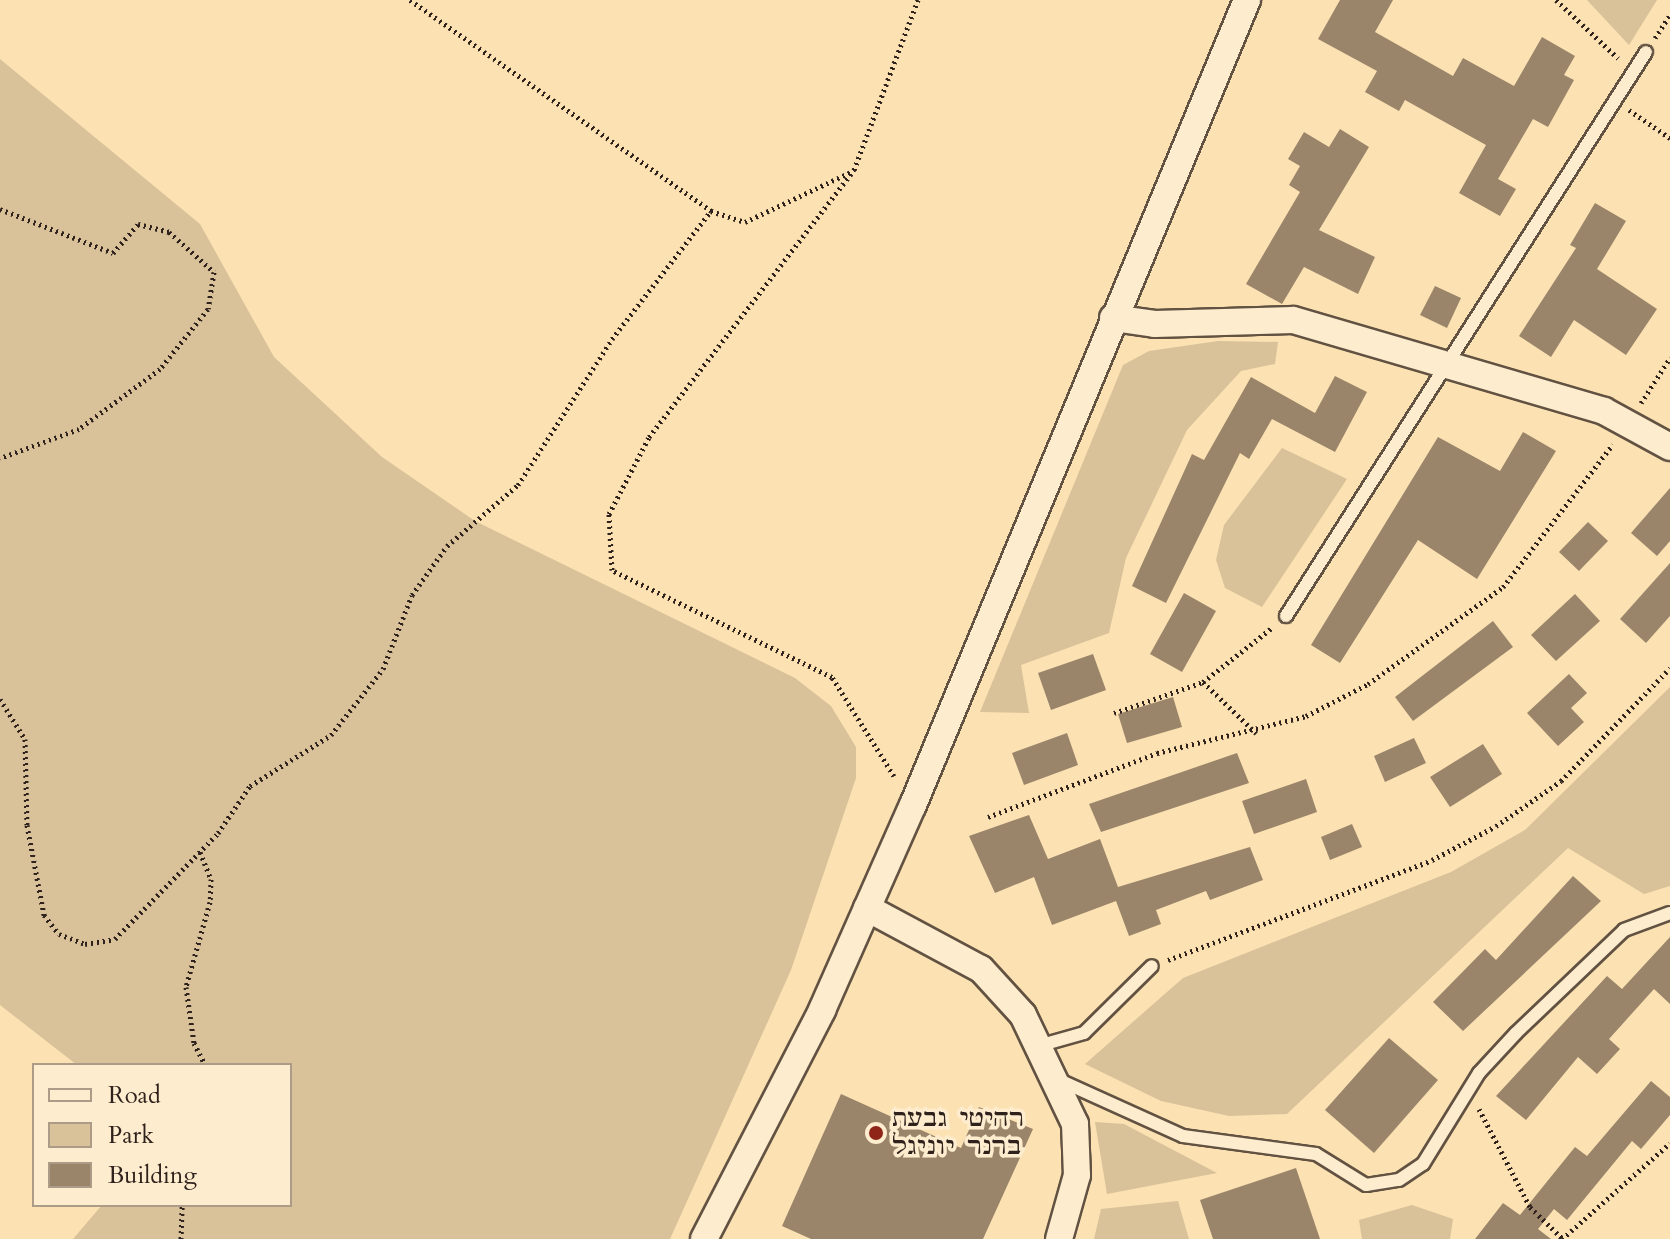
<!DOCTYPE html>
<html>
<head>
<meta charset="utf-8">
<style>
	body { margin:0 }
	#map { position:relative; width:1670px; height:1239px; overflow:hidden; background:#fce1b2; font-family:Cardo,"Frank Ruhl Libre",serif }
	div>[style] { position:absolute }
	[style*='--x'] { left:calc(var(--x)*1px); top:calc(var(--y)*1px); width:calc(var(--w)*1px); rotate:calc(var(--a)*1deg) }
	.green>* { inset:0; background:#d9c199 }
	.building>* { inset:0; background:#9a856a }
	.path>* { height:5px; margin-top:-2.5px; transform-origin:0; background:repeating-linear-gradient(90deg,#2f221d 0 2px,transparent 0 6px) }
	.roads { filter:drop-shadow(2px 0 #625242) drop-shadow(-2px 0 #625242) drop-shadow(0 2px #625242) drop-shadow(0 -2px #625242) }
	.lane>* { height:12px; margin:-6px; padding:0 6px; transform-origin:6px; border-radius:6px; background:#fdeccd }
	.street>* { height:26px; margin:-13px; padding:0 13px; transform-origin:13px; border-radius:13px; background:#fdeccd }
	.dots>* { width:22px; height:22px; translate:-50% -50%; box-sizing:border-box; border:4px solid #fdeccd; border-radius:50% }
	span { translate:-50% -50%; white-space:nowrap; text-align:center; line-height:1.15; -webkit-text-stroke:7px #fdeccd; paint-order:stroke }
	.poi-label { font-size:24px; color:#2f221d }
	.left { translate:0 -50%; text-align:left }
	.legend { position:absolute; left:32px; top:1063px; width:260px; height:144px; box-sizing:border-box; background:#fdeccd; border:2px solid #ab9b87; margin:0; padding:10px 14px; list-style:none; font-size:24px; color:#2f221d }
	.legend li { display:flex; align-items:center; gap:16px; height:40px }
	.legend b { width:40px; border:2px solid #ab9b87 }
</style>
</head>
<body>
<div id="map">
	<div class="green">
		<i style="clip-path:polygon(1587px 0,1657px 0,1629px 45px)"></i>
		<i style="clip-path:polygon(0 59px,200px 224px,274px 357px,382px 457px,475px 521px,795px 678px,831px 706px,856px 747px,856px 778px,791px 970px,670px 1239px,73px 1239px,102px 1205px,290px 1205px,290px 1065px,77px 1065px,0 1005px)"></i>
		<i style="clip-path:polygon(1218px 341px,1278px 342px,1275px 364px,1241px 371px,1187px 430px,1126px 558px,1109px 633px,1021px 665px,1029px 713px,980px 712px,1123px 365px,1149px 351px)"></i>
		<i style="clip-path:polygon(1282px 448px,1347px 479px,1262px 607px,1225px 588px,1216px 560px,1224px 525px)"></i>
		<i style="clip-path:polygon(1670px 687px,1670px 886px,1644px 894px,1568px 848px,1287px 1114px,1229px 1116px,1161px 1101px,1085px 1064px,1183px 978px,1451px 872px,1525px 830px)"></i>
		<i style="clip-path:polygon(1095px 1122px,1124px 1124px,1217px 1173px,1107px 1194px)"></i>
		<i style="clip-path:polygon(1178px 1201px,1189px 1239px,1094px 1239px,1101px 1209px)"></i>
		<i style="clip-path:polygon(1412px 1205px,1453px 1219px,1450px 1239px,1362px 1239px,1359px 1220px)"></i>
	</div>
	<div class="building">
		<i style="clip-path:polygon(1340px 0,1393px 0,1375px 32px,1453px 76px,1463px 58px,1514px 86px,1542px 37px,1575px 56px,1564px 75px,1574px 80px,1548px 127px,1533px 119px,1498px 179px,1516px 189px,1500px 216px,1459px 193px,1486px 145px,1405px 100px,1399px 111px,1365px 92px,1377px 71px,1318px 39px)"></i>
		<i style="clip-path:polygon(1340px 129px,1369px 147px,1319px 230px,1375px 257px,1358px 294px,1304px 267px,1282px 304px,1246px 284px,1300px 192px,1289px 185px,1300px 166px,1288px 159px,1304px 132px,1329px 147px)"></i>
		<i style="clip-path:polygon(1595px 203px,1626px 221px,1597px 269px,1657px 309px,1626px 355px,1574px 320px,1551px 357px,1519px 336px,1576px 248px,1570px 245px)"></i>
		<i style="clip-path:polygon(1435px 286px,1461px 298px,1447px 328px,1420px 315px)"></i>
		<i style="clip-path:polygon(1335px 376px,1367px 392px,1335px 452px,1272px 419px,1249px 459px,1240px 453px,1166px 603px,1132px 586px,1192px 454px,1204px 460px,1251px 377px,1315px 413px)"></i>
		<i style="clip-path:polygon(1523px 432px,1556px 451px,1477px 579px,1418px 540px,1340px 663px,1311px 645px,1438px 437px,1500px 471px)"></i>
		<i style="clip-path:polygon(1670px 488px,1670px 541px,1657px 556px,1631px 533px)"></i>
		<i style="clip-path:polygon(1588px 522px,1608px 541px,1579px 571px,1559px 552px)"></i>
		<i style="clip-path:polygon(1670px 563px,1670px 616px,1646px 643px,1620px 619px)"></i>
		<i style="clip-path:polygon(1184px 593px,1216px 611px,1182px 672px,1150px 654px)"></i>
		<i style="clip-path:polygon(1575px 594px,1600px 621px,1556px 661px,1531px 635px)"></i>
		<i style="clip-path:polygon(1493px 621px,1513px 647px,1413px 721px,1395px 697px)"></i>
		<i style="clip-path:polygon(1093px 654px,1106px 690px,1051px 710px,1038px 673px)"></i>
		<i style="clip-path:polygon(1569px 674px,1587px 693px,1571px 708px,1584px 722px,1558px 746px,1527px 713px)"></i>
		<i style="clip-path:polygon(1173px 697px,1182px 727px,1127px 743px,1118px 714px)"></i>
		<i style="clip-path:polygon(1067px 733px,1078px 765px,1024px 785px,1012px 753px)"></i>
		<i style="clip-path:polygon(1414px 738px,1426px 763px,1385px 782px,1374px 756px)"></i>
		<i style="clip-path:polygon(1483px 744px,1502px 774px,1450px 807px,1430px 777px)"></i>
		<i style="clip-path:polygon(1237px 753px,1249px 783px,1101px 832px,1089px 804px)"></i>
		<i style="clip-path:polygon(1306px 779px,1317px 812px,1254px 834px,1242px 801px)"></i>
		<i style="clip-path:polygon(1029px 815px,1048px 859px,1100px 839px,1118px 887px,1250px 847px,1263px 880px,1210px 900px,1206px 891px,1156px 910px,1161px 924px,1129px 936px,1116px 901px,1052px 925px,1034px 877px,995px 893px,969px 836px)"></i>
		<i style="clip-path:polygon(1352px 824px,1362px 847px,1330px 860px,1321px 837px)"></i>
		<i style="clip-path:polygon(1573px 876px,1601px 901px,1463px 1031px,1433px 1002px,1485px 949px,1496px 960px)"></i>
		<i style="clip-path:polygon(1670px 937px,1670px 1004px,1654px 989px,1609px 1039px,1620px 1049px,1597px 1074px,1578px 1057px,1526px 1120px,1496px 1096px,1607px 976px,1622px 989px)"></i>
		<i style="clip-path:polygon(1389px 1038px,1438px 1080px,1374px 1153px,1325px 1110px)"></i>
		<i style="clip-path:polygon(1651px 1081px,1670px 1097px,1670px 1115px,1641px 1149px,1632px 1141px,1567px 1220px,1554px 1209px,1538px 1229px,1551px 1239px,1475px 1239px,1503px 1203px,1520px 1215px,1575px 1147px,1587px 1156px)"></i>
		<i style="clip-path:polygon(841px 1094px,961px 1148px,979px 1107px,1033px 1129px,983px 1239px,811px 1239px,782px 1226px)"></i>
		<i style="clip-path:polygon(1296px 1168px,1320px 1239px,1213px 1239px,1200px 1200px)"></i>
	</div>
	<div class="path">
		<i style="--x:410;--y:0;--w:368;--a:35"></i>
		<i style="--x:711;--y:211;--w:36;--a:18"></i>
		<i style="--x:745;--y:222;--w:119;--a:-25.3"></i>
		<i style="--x:1556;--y:0;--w:85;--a:43.1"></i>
		<i style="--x:1655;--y:38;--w:27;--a:-57"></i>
		<i style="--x:1629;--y:110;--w:50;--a:34.3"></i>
		<i style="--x:0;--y:209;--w:121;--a:21.3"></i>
		<i style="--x:113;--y:253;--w:38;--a:-49"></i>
		<i style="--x:138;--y:224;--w:32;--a:14"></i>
		<i style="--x:169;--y:232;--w:60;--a:41.6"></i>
		<i style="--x:214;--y:272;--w:37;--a:99"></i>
		<i style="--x:208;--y:309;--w:77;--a:128.7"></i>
		<i style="--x:160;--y:369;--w:101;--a:143.5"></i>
		<i style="--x:79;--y:429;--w:84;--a:159.8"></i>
		<i style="--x:1641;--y:403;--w:54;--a:-57.2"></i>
		<i style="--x:1203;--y:682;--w:74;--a:43.9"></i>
		<i style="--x:0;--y:699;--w:47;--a:58"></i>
		<i style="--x:25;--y:739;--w:86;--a:88.7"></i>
		<i style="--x:27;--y:825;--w:92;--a:79.3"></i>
		<i style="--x:44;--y:915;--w:24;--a:52"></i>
		<i style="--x:59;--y:934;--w:28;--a:21"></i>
		<i style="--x:85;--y:944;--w:30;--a:-9"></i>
		<i style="--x:115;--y:939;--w:148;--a:-45.8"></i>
		<i style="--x:218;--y:833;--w:57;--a:-55.8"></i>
		<i style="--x:250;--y:786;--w:96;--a:-32.2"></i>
		<i style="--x:331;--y:735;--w:84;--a:-51.8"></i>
		<i style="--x:383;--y:669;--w:79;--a:-68.6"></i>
		<i style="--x:412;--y:595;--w:60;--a:-54.5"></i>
		<i style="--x:447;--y:546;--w:94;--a:-40.7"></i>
		<i style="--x:518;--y:485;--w:174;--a:-57.2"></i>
		<i style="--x:612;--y:339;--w:162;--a:-52.3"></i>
		<i style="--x:1114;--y:713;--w:94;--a:-19.2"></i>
		<i style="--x:1203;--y:682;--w:89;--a:-38.2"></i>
		<i style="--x:894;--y:776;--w:117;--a:-122.1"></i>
		<i style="--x:832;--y:677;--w:245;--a:-154.1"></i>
		<i style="--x:612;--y:570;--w:56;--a:-93.1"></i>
		<i style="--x:609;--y:514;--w:87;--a:-62.5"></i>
		<i style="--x:649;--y:437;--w:337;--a:-52.5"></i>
		<i style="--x:854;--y:170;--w:182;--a:-69.4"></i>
		<i style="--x:988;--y:817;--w:181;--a:-20.7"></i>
		<i style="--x:1157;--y:753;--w:154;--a:-13.9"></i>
		<i style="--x:1306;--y:716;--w:70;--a:-27.3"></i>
		<i style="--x:1368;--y:684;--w:166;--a:-35.7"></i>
		<i style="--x:1503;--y:587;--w:180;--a:-52.4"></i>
		<i style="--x:200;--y:852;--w:29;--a:68"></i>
		<i style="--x:211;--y:879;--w:23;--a:92"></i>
		<i style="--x:210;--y:902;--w:88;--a:105.8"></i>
		<i style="--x:186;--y:987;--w:57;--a:81.9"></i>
		<i style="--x:194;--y:1043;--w:25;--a:63"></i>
		<i style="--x:1168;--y:960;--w:282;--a:-20.7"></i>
		<i style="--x:1432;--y:860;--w:72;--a:-28"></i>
		<i style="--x:1496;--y:826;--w:79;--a:-34.7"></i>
		<i style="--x:1561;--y:781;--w:157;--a:-46"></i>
		<i style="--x:1479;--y:1109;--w:110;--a:62.5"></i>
		<i style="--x:1530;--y:1207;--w:46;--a:44.1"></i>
		<i style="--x:181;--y:1239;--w:34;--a:-88"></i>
		<i style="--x:1562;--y:1239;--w:144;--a:-41.6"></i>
	</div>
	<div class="roads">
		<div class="lane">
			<i style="--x:1286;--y:616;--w:669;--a:-57.45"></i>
			<i style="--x:1038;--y:1046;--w:48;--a:-15.8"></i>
			<i style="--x:1084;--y:1033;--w:95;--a:-44.6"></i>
			<i style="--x:1059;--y:1080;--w:136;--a:24.3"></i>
			<i style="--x:1183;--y:1136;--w:134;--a:7.7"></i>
			<i style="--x:1316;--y:1154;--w:59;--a:31.8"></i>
			<i style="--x:1366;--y:1185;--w:33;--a:-9"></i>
			<i style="--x:1399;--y:1180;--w:29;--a:-34"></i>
			<i style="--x:1423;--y:1164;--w:107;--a:-58.4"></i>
			<i style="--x:1479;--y:1073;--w:54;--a:-47.2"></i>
			<i style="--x:1516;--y:1033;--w:149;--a:-43.6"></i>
			<i style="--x:1624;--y:930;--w:49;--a:-20.3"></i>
		</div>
		<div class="street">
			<i style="--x:1113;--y:318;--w:42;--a:8.1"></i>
			<i style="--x:1155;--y:324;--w:138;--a:-1.7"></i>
			<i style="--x:1293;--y:320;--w:324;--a:16.3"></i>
			<i style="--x:1604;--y:411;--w:75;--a:28.6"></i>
			<i style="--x:867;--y:908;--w:129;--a:28.2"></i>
			<i style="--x:981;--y:969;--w:62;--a:47.6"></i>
			<i style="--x:1023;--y:1015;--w:121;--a:64.5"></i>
			<i style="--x:1075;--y:1124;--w:51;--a:87.8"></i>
			<i style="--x:1077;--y:1175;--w:66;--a:105.7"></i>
			<i style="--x:704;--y:1239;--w:258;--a:-62.7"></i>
			<i style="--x:822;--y:1010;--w:224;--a:-66.1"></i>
			<i style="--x:913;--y:805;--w:872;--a:-67.47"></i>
		</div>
	</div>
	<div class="dots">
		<i style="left:876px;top:1133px;background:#8f2418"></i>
	</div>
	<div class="poi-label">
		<span class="left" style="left:892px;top:1133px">רהיטי גבעת<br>ברנר יוניגל</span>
	</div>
	<ul class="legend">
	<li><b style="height:10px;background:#fdeccd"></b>Road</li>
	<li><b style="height:22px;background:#d9c199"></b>Park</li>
	<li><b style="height:22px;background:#9a856a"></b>Building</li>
	</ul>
</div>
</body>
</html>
